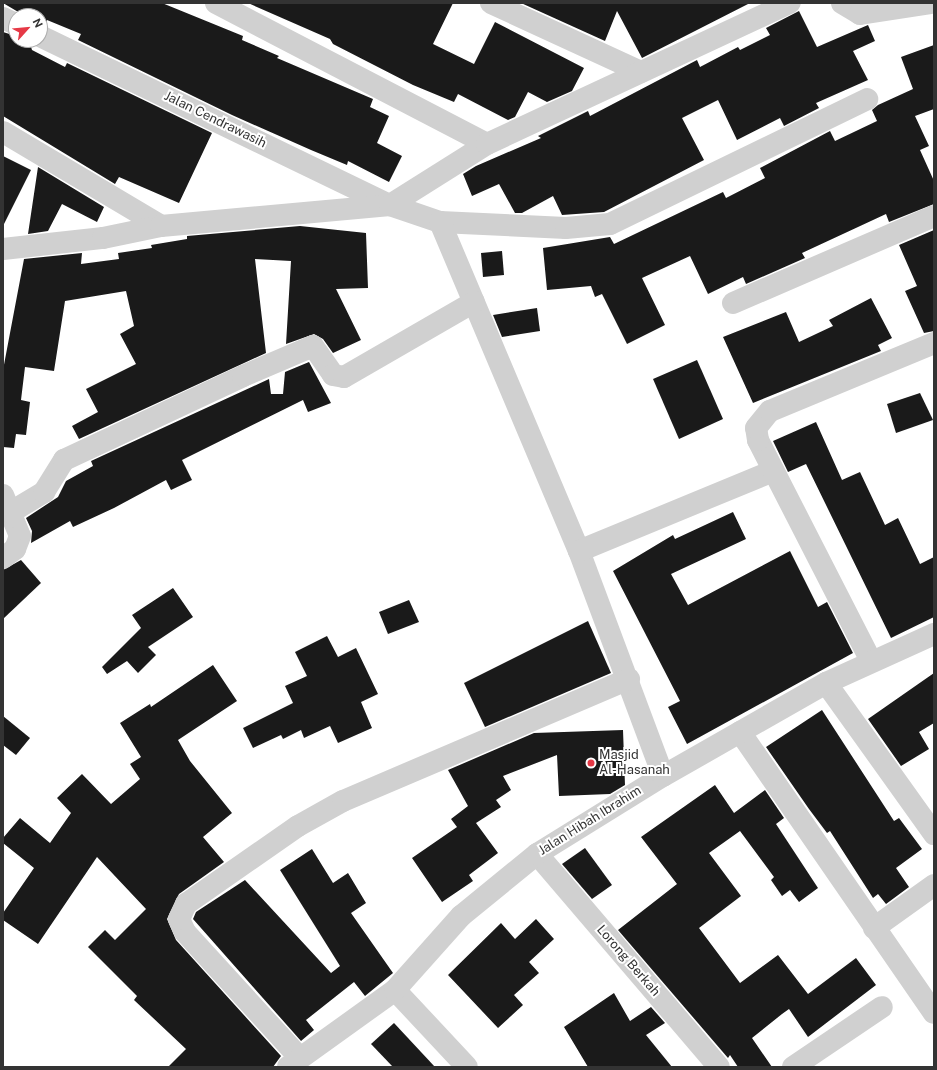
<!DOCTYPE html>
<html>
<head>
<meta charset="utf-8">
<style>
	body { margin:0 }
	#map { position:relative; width:937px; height:1070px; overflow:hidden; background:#fff; font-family:"Public Sans",sans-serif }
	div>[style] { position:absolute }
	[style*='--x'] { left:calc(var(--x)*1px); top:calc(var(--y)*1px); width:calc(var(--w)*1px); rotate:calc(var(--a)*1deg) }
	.building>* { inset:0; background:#1a1a1a }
	.minor>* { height:22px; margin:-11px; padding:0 11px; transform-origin:11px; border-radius:11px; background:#d0d0d0 }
	.tertiary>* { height:22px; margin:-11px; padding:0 11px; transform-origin:11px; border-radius:11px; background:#d0d0d0 }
	.dots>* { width:11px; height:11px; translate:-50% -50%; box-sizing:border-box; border:2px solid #fff; border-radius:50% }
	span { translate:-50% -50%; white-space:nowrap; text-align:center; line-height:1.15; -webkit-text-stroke:4px #fff; paint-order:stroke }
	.street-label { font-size:13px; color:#333 }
	.poi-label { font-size:13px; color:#333 }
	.left { translate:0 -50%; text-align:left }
	.frame { position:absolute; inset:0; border:4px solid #333; pointer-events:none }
	.north { position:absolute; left:8px; top:8px; width:40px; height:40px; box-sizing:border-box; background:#fff; border:1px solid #adadad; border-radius:50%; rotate:63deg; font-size:11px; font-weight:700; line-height:16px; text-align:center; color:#333 }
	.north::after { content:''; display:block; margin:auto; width:14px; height:18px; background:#e63946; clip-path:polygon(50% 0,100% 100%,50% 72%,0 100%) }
</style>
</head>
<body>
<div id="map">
	<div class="building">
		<i style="clip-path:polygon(3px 3px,162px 3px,243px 36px,242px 40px,279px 56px,277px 58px,373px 99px,370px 107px,389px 116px,377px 143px,402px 156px,389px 182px,348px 161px,347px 165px,311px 150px,232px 115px,78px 40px,81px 34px,47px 20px,45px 25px,40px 24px,40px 16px,25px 16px)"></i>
		<i style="clip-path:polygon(248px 3px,453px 3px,433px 44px,474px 64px,495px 22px,584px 68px,572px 91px,547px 102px,528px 92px,515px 117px,508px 120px,458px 94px,454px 102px,413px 85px,333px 44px,330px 39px)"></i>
		<i style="clip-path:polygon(521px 3px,750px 3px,642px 58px,617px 11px,605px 41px)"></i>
		<i style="clip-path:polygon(799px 11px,817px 47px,868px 25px,875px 41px,853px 51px,868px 80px,816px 103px,819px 108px,784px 126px,780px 118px,737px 140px,718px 100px,682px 118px,704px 160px,604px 212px,562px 215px,553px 196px,522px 213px,515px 213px,499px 184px,472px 196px,463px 174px,476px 166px,541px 138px,538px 136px,588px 111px,590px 116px,697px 60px,700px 67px,738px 47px,740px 50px,770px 35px,766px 28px)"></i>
		<i style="clip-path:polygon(3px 32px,16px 36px,16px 40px,29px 40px,32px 50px,65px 67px,67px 63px,212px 133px,179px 203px,119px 177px,115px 184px,3px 116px)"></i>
		<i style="clip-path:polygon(934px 45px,934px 109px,915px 116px,929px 146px,920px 150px,934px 181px,934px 204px,889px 222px,886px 214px,802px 253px,805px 258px,746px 284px,743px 277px,708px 294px,690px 256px,642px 278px,665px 325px,627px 344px,602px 294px,595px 297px,591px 286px,547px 290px,543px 248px,610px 237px,614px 244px,723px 192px,726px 198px,765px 178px,760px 168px,830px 131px,835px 141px,877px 121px,872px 110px,878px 105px,913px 89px,901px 57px)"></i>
		<i style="clip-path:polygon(3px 156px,31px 170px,3px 226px)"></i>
		<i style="clip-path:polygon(38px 167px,104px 207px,97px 222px,62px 204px,48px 231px,28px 234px)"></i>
		<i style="clip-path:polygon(300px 226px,366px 233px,368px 288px,336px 289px,361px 340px,333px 353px,323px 339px,314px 334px,286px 344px,291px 261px,255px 259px,266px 353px,79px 439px,72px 426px,98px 412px,86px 389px,136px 364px,120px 334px,134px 326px,126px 291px,65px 301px,54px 371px,25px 367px,21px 400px,30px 402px,26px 435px,16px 434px,14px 448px,3px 447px,3px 370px,24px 259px,82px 253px,81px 264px,119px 259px,118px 253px,152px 248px,151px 245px,187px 239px,187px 236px)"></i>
		<i style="clip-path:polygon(934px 230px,934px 331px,924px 333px,905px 291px,917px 286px,899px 245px)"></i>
		<i style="clip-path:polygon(502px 251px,504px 275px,483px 277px,481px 253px)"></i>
		<i style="clip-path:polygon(871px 298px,892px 338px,878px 345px,881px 351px,753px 403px,723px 337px,786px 312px,799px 342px,833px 326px,829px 320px)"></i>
		<i style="clip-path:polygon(537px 308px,540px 331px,502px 337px,493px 315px)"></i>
		<i style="clip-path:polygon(697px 360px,723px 419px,679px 439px,653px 379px)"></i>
		<i style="clip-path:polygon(309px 362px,331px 403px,308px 412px,303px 400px,182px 460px,192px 480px,171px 490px,166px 480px,114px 508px,73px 527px,70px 521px,31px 543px,32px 531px,26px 518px,58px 497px,66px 481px,93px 466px,91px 461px,269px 379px,271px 394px,283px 394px,285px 372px)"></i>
		<i style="clip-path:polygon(920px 393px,933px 420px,896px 433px,887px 404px)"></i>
		<i style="clip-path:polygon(816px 422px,842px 480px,860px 472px,885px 525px,898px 518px,920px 564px,934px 557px,934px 617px,891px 638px,806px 464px,788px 472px,773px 441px)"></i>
		<i style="clip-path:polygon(733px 512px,746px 539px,671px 574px,688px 605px,790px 551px,818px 607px,827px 602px,853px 653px,687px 744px,668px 707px,680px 701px,613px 571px,673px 535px,675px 539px)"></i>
		<i style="clip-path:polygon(21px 560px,41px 583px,3px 619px,3px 570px)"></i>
		<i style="clip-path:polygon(173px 588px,193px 617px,148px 647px,156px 655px,138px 673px,127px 661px,107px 674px,102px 667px,141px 628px,132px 615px)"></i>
		<i style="clip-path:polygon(409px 600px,419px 622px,388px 634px,379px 612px)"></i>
		<i style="clip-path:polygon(588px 621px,611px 673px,485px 727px,464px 683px)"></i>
		<i style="clip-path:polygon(327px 636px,338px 657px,356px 648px,378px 694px,361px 702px,372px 728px,338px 743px,330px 726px,304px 738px,301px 730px,283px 739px,281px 735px,253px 748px,243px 728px,293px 703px,285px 686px,307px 676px,295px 652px)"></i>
		<i style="clip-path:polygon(213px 665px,237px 701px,178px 740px,190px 761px,232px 813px,203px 837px,224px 862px,179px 894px,167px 919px,176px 940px,281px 1056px,273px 1067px,168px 1067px,186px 1049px,134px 1000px,137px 996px,88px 947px,105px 930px,115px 940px,146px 909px,97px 857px,38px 944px,3px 920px,3px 913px,34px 868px,3px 843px,3px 838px,20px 818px,50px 843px,71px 813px,57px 798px,82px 774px,111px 804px,140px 779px,130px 764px,141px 757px,120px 723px,150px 704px,151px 707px)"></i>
		<i style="clip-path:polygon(934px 673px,934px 723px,919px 732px,929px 749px,901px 766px,868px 719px)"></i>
		<i style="clip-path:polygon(822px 710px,894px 821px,899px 818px,922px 849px,896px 868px,909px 887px,886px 904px,878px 894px,873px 898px,830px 831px,827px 833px,809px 809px,766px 747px)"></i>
		<i style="clip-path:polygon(3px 716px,30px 738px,16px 755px,3px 745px)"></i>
		<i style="clip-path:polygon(623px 730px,625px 785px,610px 794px,559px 796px,557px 755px,503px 776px,511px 790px,496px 800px,501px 807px,476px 823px,498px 853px,469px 875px,473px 881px,442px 902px,412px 858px,457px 827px,451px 819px,468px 806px,448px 770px,534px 733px)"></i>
		<i style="clip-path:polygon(715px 785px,734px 813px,765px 790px,784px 818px,776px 824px,818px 888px,799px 902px,790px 890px,782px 896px,771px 880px,774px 877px,740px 831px,709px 853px,741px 896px,699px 928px,740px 983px,778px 955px,808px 994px,856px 958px,876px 985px,808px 1037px,789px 1009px,782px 1014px,752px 1038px,772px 1067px,738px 1067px,730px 1055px,728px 1058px,618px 930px,677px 884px,641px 837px)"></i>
		<i style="clip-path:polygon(585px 848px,612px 885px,592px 899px,562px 864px)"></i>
		<i style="clip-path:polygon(312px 849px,333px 883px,348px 873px,366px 903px,351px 913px,393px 973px,365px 996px,354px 982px,306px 1020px,314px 1030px,301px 1041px,193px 919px,196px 912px,245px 880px,331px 973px,340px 966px,280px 870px)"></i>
		<i style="clip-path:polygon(536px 919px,554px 939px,529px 962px,539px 973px,514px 995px,523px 1005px,498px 1028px,448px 975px,501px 923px,515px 939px)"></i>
		<i style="clip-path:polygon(614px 993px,630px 1021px,651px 1007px,665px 1023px,646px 1035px,672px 1067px,588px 1067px,564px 1027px)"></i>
		<i style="clip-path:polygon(394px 1023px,435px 1067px,393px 1067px,371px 1044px)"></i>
	</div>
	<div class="minor">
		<i style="--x:216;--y:3;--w:305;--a:27.5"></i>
		<i style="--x:491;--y:3;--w:165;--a:24.7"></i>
		<i style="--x:842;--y:3;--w:21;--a:31"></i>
		<i style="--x:860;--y:14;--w:71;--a:-8.9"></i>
		<i style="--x:3;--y:18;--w:14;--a:25"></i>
		<i style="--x:40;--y:36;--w:389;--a:25.8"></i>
		<i style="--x:3;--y:132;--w:184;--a:30.7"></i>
		<i style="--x:390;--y:205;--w:115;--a:-32.2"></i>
		<i style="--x:487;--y:144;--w:334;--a:-25"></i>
		<i style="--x:440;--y:222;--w:126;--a:2.7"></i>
		<i style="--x:566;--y:228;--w:44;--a:-5.2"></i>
		<i style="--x:610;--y:224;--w:286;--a:-25.9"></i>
		<i style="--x:3;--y:249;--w:101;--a:-6.3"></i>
		<i style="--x:103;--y:238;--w:59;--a:-11.7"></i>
		<i style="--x:161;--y:226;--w:230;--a:-5.2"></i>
		<i style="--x:390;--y:205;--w:53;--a:18.8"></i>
		<i style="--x:440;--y:222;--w:357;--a:67.1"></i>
		<i style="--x:579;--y:551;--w:240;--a:69.5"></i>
		<i style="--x:733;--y:303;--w:219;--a:-23.4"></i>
		<i style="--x:3;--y:495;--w:44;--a:67.5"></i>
		<i style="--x:20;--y:536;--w:14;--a:111"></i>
		<i style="--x:15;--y:549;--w:15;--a:143"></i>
		<i style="--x:11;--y:512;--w:39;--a:-31"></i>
		<i style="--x:44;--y:492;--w:38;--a:-58"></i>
		<i style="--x:64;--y:460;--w:198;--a:-25.1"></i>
		<i style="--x:243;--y:376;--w:76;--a:-23.2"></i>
		<i style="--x:313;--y:346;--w:35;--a:55"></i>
		<i style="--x:333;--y:375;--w:11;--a:10"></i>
		<i style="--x:344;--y:377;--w:150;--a:-30"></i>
		<i style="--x:579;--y:551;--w:210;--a:-22.4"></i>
		<i style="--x:871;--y:661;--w:248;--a:-117.1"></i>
		<i style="--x:758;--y:440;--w:12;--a:-99"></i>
		<i style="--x:756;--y:428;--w:22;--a:-51"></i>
		<i style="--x:770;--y:411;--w:178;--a:-22.5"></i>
		<i style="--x:826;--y:683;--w:186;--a:54.4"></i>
		<i style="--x:740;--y:732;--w:341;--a:55.4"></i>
		<i style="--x:537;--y:854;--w:280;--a:49.5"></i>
		<i style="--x:874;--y:928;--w:74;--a:-35.6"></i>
		<i style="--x:395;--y:990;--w:105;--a:46.9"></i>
		<i style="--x:299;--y:1057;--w:169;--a:-132.4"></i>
		<i style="--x:185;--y:932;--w:14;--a:-115"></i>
		<i style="--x:179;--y:919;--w:17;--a:-65"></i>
		<i style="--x:186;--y:904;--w:136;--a:-34.9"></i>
		<i style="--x:298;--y:826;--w:51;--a:-29.1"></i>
		<i style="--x:343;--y:801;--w:311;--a:-23.1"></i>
		<i style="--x:793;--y:1067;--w:107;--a:-34"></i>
	</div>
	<div class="tertiary">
		<i style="--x:288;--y:1067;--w:132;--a:-35.7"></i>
		<i style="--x:395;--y:990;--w:99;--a:-48.3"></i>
		<i style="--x:461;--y:916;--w:98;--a:-39.2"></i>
		<i style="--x:537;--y:854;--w:148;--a:-31.8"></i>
		<i style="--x:663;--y:776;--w:188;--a:-29.7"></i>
		<i style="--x:826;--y:683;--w:119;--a:-24.4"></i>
	</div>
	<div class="dots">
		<i style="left:591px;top:763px;background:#e63946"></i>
	</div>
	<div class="street-label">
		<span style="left:215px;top:120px;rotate:26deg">Jalan Cendrawasih</span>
		<span style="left:590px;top:821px;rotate:-32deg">Jalan Hibah Ibrahim</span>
		<span style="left:628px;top:961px;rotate:49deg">Lorong Berkah</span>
	</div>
	<div class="poi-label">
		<span class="left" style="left:599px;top:763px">Masjid<br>Al-Hasanah</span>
	</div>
	<div class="frame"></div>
	<div class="north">N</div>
</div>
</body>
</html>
